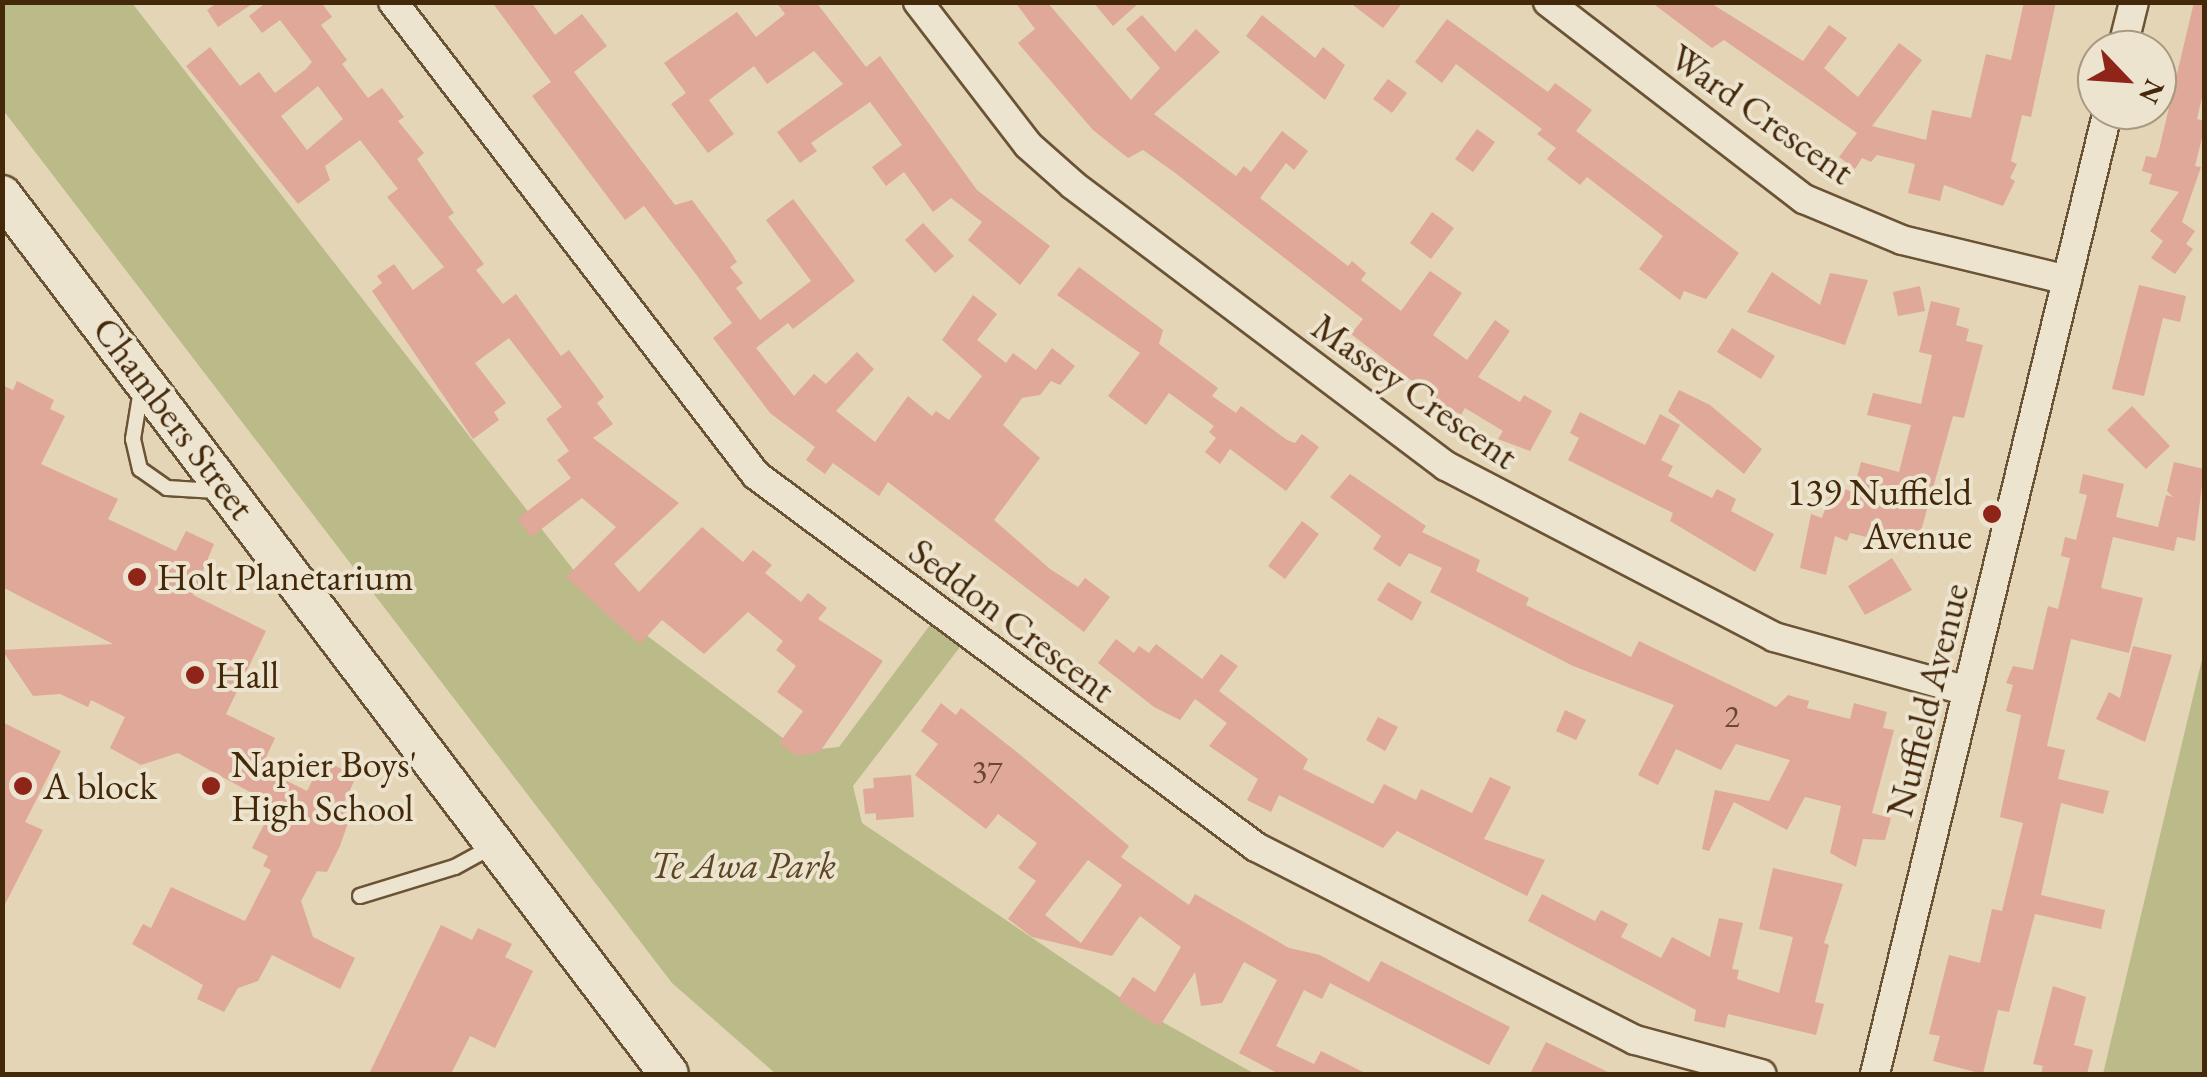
<!DOCTYPE html>
<html>
<head>
<meta charset="utf-8">
<style>
	body { margin:0 }
	#map { position:relative; width:2207px; height:1077px; overflow:hidden; background:#e3d5b6; font-family:"EB Garamond",serif }
	div>[style] { position:absolute }
	[style*='--x'] { left:calc(var(--x)*1px); top:calc(var(--y)*1px); width:calc(var(--w)*1px); rotate:calc(var(--a)*1deg) }
	.green>* { inset:0; background:#babb89 }
	.building>* { inset:0; background:#dfa899 }
	.roads { filter:drop-shadow(2px 0 #6b5335) drop-shadow(-2px 0 #6b5335) drop-shadow(0 2px #6b5335) drop-shadow(0 -2px #6b5335) }
	.lane>* { height:14px; margin:-7px; padding:0 7px; transform-origin:7px; border-radius:7px; background:#ede4d0 }
	.street>* { height:28px; margin:-14px; padding:0 14px; transform-origin:14px; border-radius:14px; background:#ede4d0 }
	.secondary>* { height:38px; margin:-19px; padding:0 19px; transform-origin:19px; border-radius:19px; background:#ede4d0 }
	.dots>* { width:28px; height:28px; translate:-50% -50%; box-sizing:border-box; border:5px solid #ede4d0; border-radius:50% }
	span { translate:-50% -50%; white-space:nowrap; text-align:center; line-height:1.15; -webkit-text-stroke:8px #ede4d0; paint-order:stroke }
	.number-label { font-size:32px; color:#6a482e }
	.number-label span { -webkit-text-stroke-width:0 }
	.street-label { font-size:38px; color:#43280a }
	.poi-label { font-size:38px; color:#43280a }
	.right { translate:-100% -50%; text-align:right }
	.left { translate:0 -50%; text-align:left }
	.park-label { font-size:38px; color:#5b4523; font-style:italic }
	.frame { position:absolute; inset:0; border:5px solid #43280a; pointer-events:none }
	.north { position:absolute; left:2077px; top:30px; width:100px; height:100px; box-sizing:border-box; background:#ede4d0; border:2px solid #a99981; border-radius:50%; rotate:115deg; font-size:28px; font-weight:700; line-height:40px; text-align:center; color:#43280a }
	.north::after { content:''; display:block; margin:auto; width:35px; height:45px; background:#8f2418; clip-path:polygon(50% 0,100% 100%,50% 72%,0 100%) }
</style>
</head>
<body>
<div id="map">
	<div class="green">
		<i style="clip-path:polygon(3px 3px,132px 3px,593px 595px,800px 751px,839px 747px,930px 625px,960px 647px,853px 786px,862px 823px,1127px 1002px,1255px 1074px,776px 1074px,672px 983px,3px 110px)"></i>
		<i style="clip-path:polygon(2204px 651px,2204px 1074px,2103px 1074px)"></i>
	</div>
	<div class="building">
		<i style="clip-path:polygon(218px 2px,255px 2px,218px 27px,207px 10px)"></i>
		<i style="clip-path:polygon(evenodd,267px 2px,321px 2px,332px 17px,321px 25px,347px 60px,342px 64px,368px 98px,382px 88px,404px 117px,398px 121px,424px 153px,417px 159px,454px 213px,448px 217px,484px 264px,476px 270px,503px 304px,516px 294px,561px 356px,569px 350px,604px 397px,597px 403px,613px 424px,593px 438px,679px 503px,614px 564px,639px 592px,702px 527px,743px 562px,753px 550px,772px 565px,765px 573px,801px 602px,808px 593px,827px 608px,818px 619px,883px 661px,819px 753px,795px 755px,779px 743px,803px 711px,777px 692px,796px 666px,776px 650px,783px 641px,748px 612px,704px 654px,662px 620px,640px 644px,566px 577px,616px 527px,582px 498px,531px 537px,517px 519px,571px 478px,557px 460px,569px 451px,546px 419px,562px 407px,509px 338px,475px 363px,506px 403px,494px 412px,499px 420px,473px 439px,372px 291px,382px 283px,377px 276px,394px 264px,413px 290px,444px 267px,387px 197px,398px 189px,360px 140px,325px 166px,330px 180px,298px 204px,186px 66px,210px 47px,240px 86px,259px 72px,275px 93px,306px 69px,312px 62px,280px 20px,262px 33px,249px 16px,267px 2px,318px 86px,343px 119px,307px 150px,281px 116px,318px 86px)"></i>
		<i style="clip-path:polygon(492px 2px,531px 2px,555px 35px,582px 14px,607px 46px,574px 72px,675px 205px,692px 200px,728px 248px,737px 262px,730px 267px,743px 283px,736px 288px,760px 320px,811px 281px,766px 220px,793px 199px,855px 281px,793px 329px,788px 323px,756px 348px,794px 396px,814px 374px,826px 384px,857px 352px,874px 369px,836px 411px,875px 442px,908px 396px,932px 416px,936px 411px,949px 420px,982px 376px,942px 340px,973px 295px,997px 314px,977px 340px,1006px 363px,1013px 353px,1036px 370px,1052px 348px,1075px 366px,1060px 385px,1051px 381px,1040px 395px,1022px 398px,1003px 425px,1040px 458px,994px 520px,1050px 569px,1078px 587px,1085px 578px,1110px 597px,1084px 632px,888px 482px,879px 496px,833px 463px,825px 474px,806px 460px,815px 447px,770px 413px,713px 338px,732px 323px,692px 269px,644px 206px,625px 220px,532px 96px,551px 82px)"></i>
		<i style="clip-path:polygon(776px 2px,816px 2px,866px 67px,880px 56px,977px 190px,1050px 246px,1020px 285px,968px 240px,982px 222px,951px 198px,933px 212px,904px 172px,886px 186px,872px 167px,902px 145px,870px 102px,811px 143px,817px 151px,800px 163px,777px 132px,843px 84px,814px 51px,767px 84px,754px 66px,709px 100px,734px 134px,708px 153px,671px 104px,686px 93px,664px 63px,737px 12px,756px 37px,785px 14px)"></i>
		<i style="clip-path:polygon(1015px 2px,1047px 2px,1131px 100px,1160px 68px,1126px 29px,1142px 15px,1175px 52px,1196px 29px,1220px 52px,1154px 114px,1236px 176px,1244px 166px,1251px 172px,1282px 131px,1308px 151px,1294px 170px,1286px 163px,1260px 198px,1348px 266px,1352px 261px,1366px 273px,1361px 280px,1401px 311px,1430px 271px,1462px 293px,1433px 335px,1467px 360px,1495px 320px,1510px 331px,1478px 377px,1520px 402px,1524px 395px,1552px 411px,1530px 451px,1498px 439px,1503px 431px,1465px 408px,1461px 415px,1441px 403px,1351px 334px,1363px 319px,1174px 172px,1143px 150px,1128px 158px,1093px 130px,1018px 43px,1035px 29px)"></i>
		<i style="clip-path:polygon(1093px 2px,1140px 2px,1113px 26px)"></i>
		<i style="clip-path:polygon(1349px 2px,1403px 2px,1383px 28px)"></i>
		<i style="clip-path:polygon(1651px 2px,1709px 2px,1803px 61px,1829px 25px,1847px 38px,1824px 68px,1858px 97px,1899px 43px,1922px 60px,1872px 126px,1926px 140px,1932px 110px,1971px 118px,1986px 54px,2011px 60px,2024px 2px,2056px 2px,2031px 117px,2022px 115px,2011px 161px,2017px 164px,2010px 178px,2015px 181px,2003px 206px,1944px 185px,1940px 201px,1908px 193px,1915px 164px,1877px 155px,1871px 162px,1862px 158px,1855px 169px,1839px 157px,1857px 133px,1724px 40px,1712px 48px)"></i>
		<i style="clip-path:polygon(2194px 2px,2204px 2px,2204px 89px,2197px 119px,2204px 121px,2204px 130px,2195px 166px,2201px 167px,2182px 222px,2195px 231px,2186px 244px,2193px 249px,2175px 274px,2151px 258px,2163px 241px,2150px 231px,2179px 192px,2149px 184px,2152px 174px,2142px 171px,2146px 156px,2156px 158px,2159px 150px)"></i>
		<i style="clip-path:polygon(1262px 15px,1315px 58px,1323px 47px,1345px 65px,1325px 100px,1246px 36px)"></i>
		<i style="clip-path:polygon(1447px 19px,1548px 92px,1555px 83px,1592px 110px,1576px 131px,1739px 253px,1706px 299px,1684px 291px,1680px 300px,1639px 269px,1663px 236px,1587px 177px,1580px 185px,1547px 159px,1556px 148px,1537px 134px,1542px 129px,1456px 64px,1442px 83px,1415px 62px)"></i>
		<i style="clip-path:polygon(1388px 79px,1407px 93px,1392px 113px,1373px 99px)"></i>
		<i style="clip-path:polygon(1477px 129px,1495px 142px,1473px 172px,1455px 159px)"></i>
		<i style="clip-path:polygon(1432px 212px,1454px 228px,1431px 259px,1410px 243px)"></i>
		<i style="clip-path:polygon(923px 223px,954px 256px,935px 273px,905px 240px)"></i>
		<i style="clip-path:polygon(1079px 267px,1163px 330px,1159px 344px,1218px 388px,1212px 396px,1236px 413px,1241px 406px,1287px 440px,1295px 443px,1302px 434px,1319px 447px,1286px 491px,1230px 449px,1220px 464px,1205px 452px,1216px 438px,1209px 432px,1214px 426px,1169px 393px,1146px 425px,1108px 396px,1140px 353px,1057px 295px)"></i>
		<i style="clip-path:polygon(1772px 272px,1820px 305px,1830px 273px,1868px 280px,1845px 345px,1747px 312px)"></i>
		<i style="clip-path:polygon(2139px 285px,2186px 296px,2180px 322px,2163px 318px,2144px 396px,2112px 389px)"></i>
		<i style="clip-path:polygon(1920px 286px,1925px 311px,1898px 316px,1893px 292px)"></i>
		<i style="clip-path:polygon(1931px 301px,1960px 308px,1956px 325px,1969px 329px,1966px 341px,1983px 345px,1964px 418px,1953px 416px,1916px 549px,1850px 533px,1847px 541px,1835px 536px,1826px 575px,1800px 568px,1811px 514px,1822px 518px,1833px 485px,1853px 492px,1861px 462px,1899px 472px,1911px 425px,1867px 415px,1873px 393px,1921px 404px,1932px 355px,1919px 352px)"></i>
		<i style="clip-path:polygon(1732px 328px,1775px 356px,1761px 379px,1717px 352px)"></i>
		<i style="clip-path:polygon(17px 381px,54px 400px,50px 409px,65px 416px,41px 464px,118px 499px,108px 519px,176px 551px,186px 531px,214px 544px,193px 595px,266px 631px,226px 714px,275px 738px,261px 768px,307px 791px,323px 759px,356px 777px,341px 809px,351px 814px,340px 846px,327px 872px,317px 871px,301px 901px,313px 937px,355px 958px,340px 989px,272px 955px,258px 981px,238px 988px,224px 1012px,197px 999px,203px 985px,132px 944px,143px 924px,151px 928px,171px 887px,245px 921px,271px 870px,263px 866px,268px 856px,252px 848px,274px 805px,178px 753px,141px 765px,110px 748px,125px 717px,91px 700px,88px 707px,60px 694px,33px 696px,2px 650px,113px 644px,2px 587px,2px 385px,13px 390px)"></i>
		<i style="clip-path:polygon(1679px 390px,1710px 405px,1762px 449px,1744px 474px,1668px 411px)"></i>
		<i style="clip-path:polygon(2132px 406px,2170px 446px,2146px 469px,2107px 430px)"></i>
		<i style="clip-path:polygon(1580px 412px,1645px 445px,1660px 414px,1680px 425px,1661px 460px,1673px 466px,1668px 476px,1712px 498px,1717px 489px,1736px 499px,1731px 511px,1774px 534px,1755px 572px,1670px 521px,1673px 513px,1568px 460px,1579px 438px,1570px 433px)"></i>
		<i style="clip-path:polygon(2174px 462px,2204px 469px,2195px 541px,2177px 537px,2174px 551px,2113px 537px,2101px 588px,2143px 598px,2129px 653px,2071px 639px,2047px 746px,2065px 750px,2058px 779px,2109px 791px,2103px 814px,2061px 803px,2041px 895px,2105px 910px,2101px 929px,2035px 914px,2009px 1012px,1998px 1010px,1983px 1074px,1933px 1061px,1940px 1036px,1929px 1034px,1949px 955px,1980px 963px,1992px 909px,2002px 911px,2023px 823px,2000px 817px,2021px 715px,2006px 711px,2013px 685px,2006px 683px,2013px 666px,2033px 670px,2048px 606px,2058px 609px,2070px 558px,2061px 556px,2065px 537px,2076px 540px,2087px 495px,2079px 493px,2083px 474px,2124px 484px,2116px 517px,2158px 527px,2166px 495px,2173px 497px,2167px 491px)"></i>
		<i style="clip-path:polygon(1350px 474px,1426px 526px,1422px 532px,1480px 560px,1476px 571px,1529px 598px,1526px 605px,1631px 657px,1639px 641px,1776px 707px,1788px 695px,1809px 701px,1807px 708px,1850px 719px,1854px 703px,1887px 712px,1883px 728px,1894px 730px,1872px 813px,1891px 818px,1885px 840px,1863px 839px,1856px 867px,1830px 853px,1841px 806px,1805px 797px,1787px 830px,1734px 802px,1709px 851px,1702px 849px,1715px 790px,1769px 801px,1790px 760px,1736px 744px,1721px 770px,1676px 749px,1658px 785px,1638px 775px,1674px 705px,1573px 666px,1430px 592px,1442px 568px,1409px 553px,1400px 567px,1373px 549px,1381px 536px,1330px 497px)"></i>
		<i style="clip-path:polygon(1302px 521px,1319px 534px,1285px 579px,1268px 566px)"></i>
		<i style="clip-path:polygon(1892px 558px,1912px 590px,1865px 615px,1848px 586px)"></i>
		<i style="clip-path:polygon(1388px 582px,1422px 602px,1412px 621px,1377px 600px)"></i>
		<i style="clip-path:polygon(1116px 639px,1134px 653px,1139px 646px,1149px 653px,1156px 644px,1202px 679px,1221px 654px,1238px 666px,1219px 691px,1308px 759px,1303px 769px,1373px 804px,1384px 784px,1416px 800px,1421px 789px,1472px 813px,1490px 777px,1511px 787px,1484px 839px,1545px 860px,1527px 896px,1397px 831px,1383px 848px,1279px 795px,1271px 812px,1247px 800px,1258px 779px,1209px 746px,1227px 723px,1195px 699px,1180px 720px,1154px 707px,1098px 663px)"></i>
		<i style="clip-path:polygon(2133px 646px,2172px 655px,2145px 742px,2096px 719px,2109px 692px,2120px 698px)"></i>
		<i style="clip-path:polygon(evenodd,941px 703px,956px 715px,961px 708px,1018px 753px,1129px 846px,1121px 857px,1189px 905px,1195px 894px,1289px 948px,1320px 955px,1369px 982px,1381px 961px,1510px 1027px,1489px 1065px,1330px 983px,1322px 999px,1304px 990px,1276px 1046px,1314px 1064px,1321px 1051px,1367px 1074px,1279px 1074px,1239px 1053px,1277px 980px,1244px 962px,1222px 1003px,1201px 1006px,1195px 972px,1159px 1027px,1118px 1000px,1133px 977px,1155px 992px,1181px 947px,1140px 916px,1112px 956px,1032px 937px,1008px 919px,1036px 881px,1018px 868px,1037px 843px,998px 814px,986px 829px,915px 775px,938px 744px,921px 731px,941px 703px,1088px 860px,1122px 885px,1081px 943px,1045px 915px,1088px 860px)"></i>
		<i style="clip-path:polygon(1565px 710px,1586px 720px,1576px 740px,1556px 731px)"></i>
		<i style="clip-path:polygon(1378px 717px,1398px 727px,1385px 751px,1366px 740px)"></i>
		<i style="clip-path:polygon(2px 722px,61px 751px,25px 822px,43px 830px,2px 910px)"></i>
		<i style="clip-path:polygon(911px 775px,914px 817px,876px 820px,876px 813px,865px 814px,863px 789px,874px 788px,873px 778px)"></i>
		<i style="clip-path:polygon(1773px 868px,1843px 884px,1824px 943px,1829px 945px,1815px 1002px,1824px 1004px,1816px 1035px,1728px 1014px,1725px 1028px,1694px 1021px,1696px 1010px,1528px 921px,1542px 894px,1595px 921px,1601px 910px,1628px 924px,1621px 937px,1661px 958px,1672px 937px,1710px 957px,1719px 918px,1743px 923px,1732px 969px,1739px 970px,1737px 979px,1779px 993px,1793px 937px,1759px 929px)"></i>
		<i style="clip-path:polygon(441px 925px,472px 940px,478px 928px,512px 944px,505px 957px,533px 971px,495px 1048px,470px 1036px,451px 1074px,369px 1074px)"></i>
		<i style="clip-path:polygon(2053px 986px,2086px 997px,2074px 1045px,2093px 1050px,2087px 1074px,2041px 1074px,2043px 1066px,2033px 1064px)"></i>
		<i style="clip-path:polygon(1546px 1042px,1612px 1074px,1530px 1074px)"></i>
	</div>
	<div class="roads">
		<div class="lane">
			<i style="--x:141;--y:390;--w:50;--a:99.3"></i>
			<i style="--x:133;--y:439;--w:31;--a:77"></i>
			<i style="--x:140;--y:469;--w:33;--a:35"></i>
			<i style="--x:167;--y:488;--w:49;--a:3.5"></i>
			<i style="--x:360;--y:896;--w:99;--a:-17"></i>
			<i style="--x:455;--y:867;--w:46;--a:-28.8"></i>
		</div>
		<div class="street">
			<i style="--x:393;--y:2;--w:596;--a:52.5"></i>
			<i style="--x:756;--y:475;--w:623;--a:36.65"></i>
			<i style="--x:1256;--y:847;--w:425;--a:27"></i>
			<i style="--x:1635;--y:1040;--w:131;--a:15.1"></i>
			<i style="--x:918;--y:2;--w:180;--a:52.4"></i>
			<i style="--x:1028;--y:145;--w:60;--a:41.6"></i>
			<i style="--x:1073;--y:185;--w:467;--a:37"></i>
			<i style="--x:1446;--y:466;--w:370;--a:27.5"></i>
			<i style="--x:1774;--y:637;--w:200;--a:15.6"></i>
			<i style="--x:1548;--y:2;--w:323;--a:37.6"></i>
			<i style="--x:1804;--y:199;--w:106;--a:22.7"></i>
			<i style="--x:1902;--y:240;--w:170;--a:13.6"></i>
			<i style="--x:2122;--y:50;--w:49;--a:-76"></i>
			<i style="--x:1875;--y:1074;--w:992;--a:-76.41"></i>
		</div>
		<div class="secondary">
			<i style="--x:2;--y:195;--w:1103;--a:52.81"></i>
		</div>
	</div>
	<div class="dots">
		<i style="left:1992px;top:514px;background:#8f2418"></i>
		<i style="left:137px;top:577px;background:#8f2418"></i>
		<i style="left:195px;top:675px;background:#8f2418"></i>
		<i style="left:23px;top:786px;background:#8f2418"></i>
		<i style="left:211px;top:786px;background:#8f2418"></i>
	</div>
	<div class="number-label">
		<span style="left:1732px;top:716px">2</span>
		<span style="left:987px;top:771px">37</span>
	</div>
	<div class="street-label">
		<span style="left:1762px;top:114px;rotate:35deg">Ward Crescent</span>
		<span style="left:1415px;top:391px;rotate:35deg">Massey Crescent</span>
		<span style="left:174px;top:418px;rotate:53deg">Chambers Street</span>
		<span style="left:1012px;top:620px;rotate:37deg">Seddon Crescent</span>
		<span style="left:1927px;top:700px;rotate:-76deg">Nuffield Avenue</span>
	</div>
	<div class="poi-label">
		<span class="right" style="left:1972px;top:514px">139 Nuffield<br>Avenue</span>
		<span class="left" style="left:157px;top:577px">Holt Planetarium</span>
		<span class="left" style="left:215px;top:675px">Hall</span>
		<span class="left" style="left:231px;top:786px">Napier Boys'<br>High School</span>
		<span class="left" style="left:43px;top:786px">A block</span>
	</div>
	<div class="park-label">
		<span style="left:743px;top:865px">Te Awa Park</span>
	</div>
	<div class="frame"></div>
	<div class="north">N</div>
</div>
</body>
</html>
